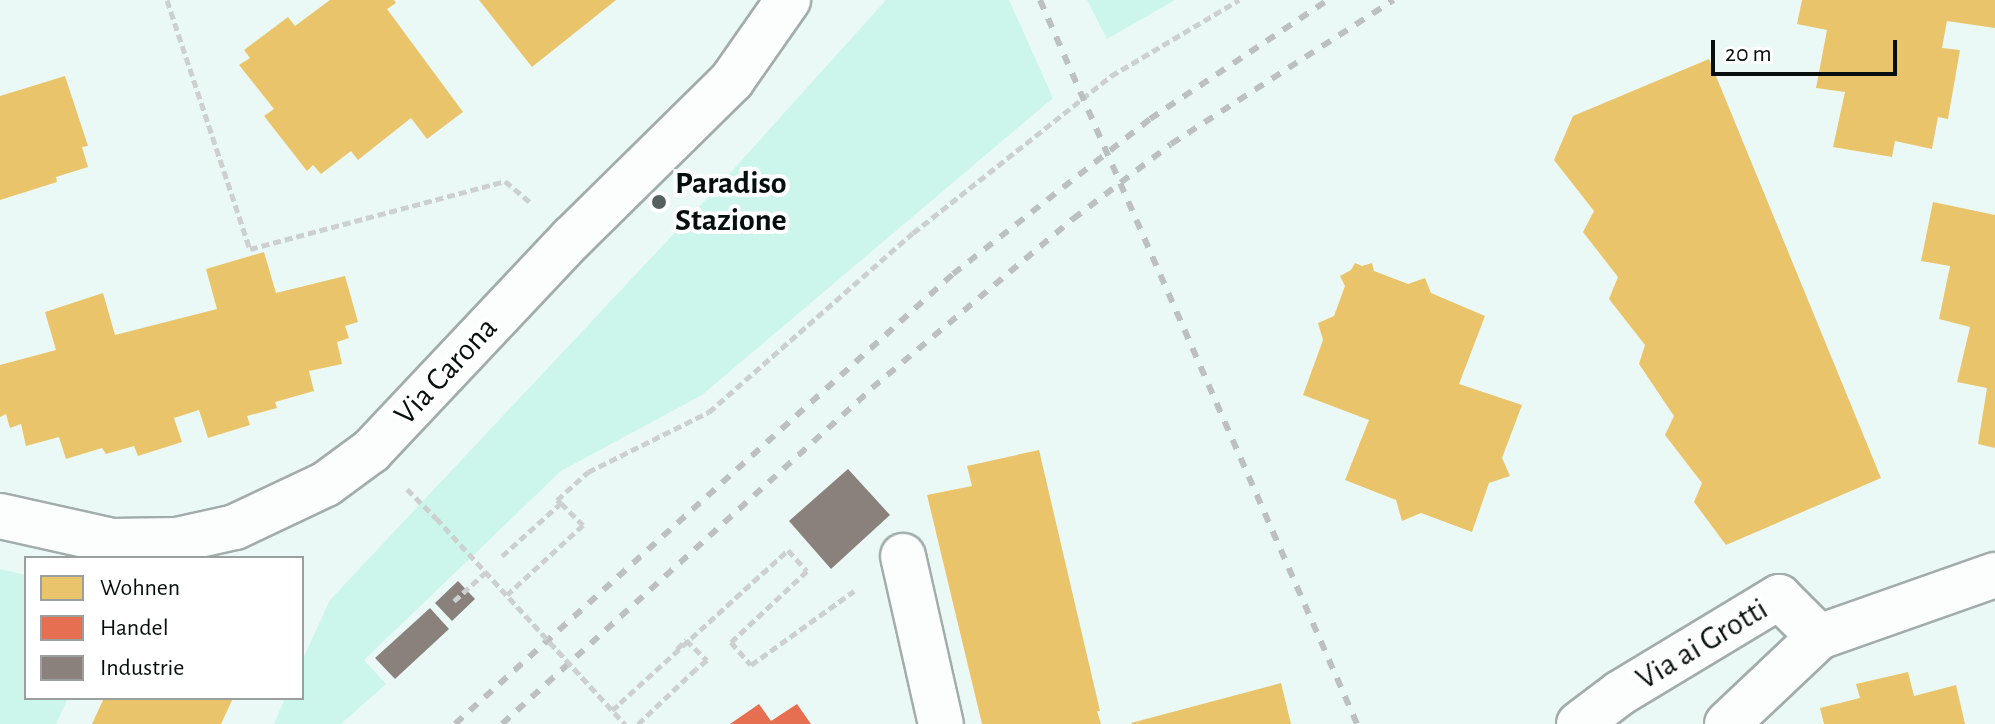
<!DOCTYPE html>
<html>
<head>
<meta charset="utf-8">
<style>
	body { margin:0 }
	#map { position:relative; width:1995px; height:724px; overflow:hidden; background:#ebf9f6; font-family:"Alegreya Sans",sans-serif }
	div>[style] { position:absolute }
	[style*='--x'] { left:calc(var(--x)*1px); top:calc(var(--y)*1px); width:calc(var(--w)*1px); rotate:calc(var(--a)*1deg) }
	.green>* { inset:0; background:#ccf5ec }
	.homes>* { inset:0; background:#e9c46a }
	.shops>* { inset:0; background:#e76f51 }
	.industry>* { inset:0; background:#8a817c }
	.path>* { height:5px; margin-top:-2.5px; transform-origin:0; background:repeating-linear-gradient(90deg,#ccd1d0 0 8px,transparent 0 12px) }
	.roads { filter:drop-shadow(2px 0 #a2adab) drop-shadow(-2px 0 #a2adab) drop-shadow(0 2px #a2adab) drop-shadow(0 -2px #a2adab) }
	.minor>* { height:44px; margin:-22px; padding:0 22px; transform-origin:22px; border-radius:22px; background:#fcfefe }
	.rail>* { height:6px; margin-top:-3px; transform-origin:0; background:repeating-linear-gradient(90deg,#bdc0c0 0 10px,transparent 0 20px) }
	.path-bridge>* { height:5px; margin-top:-2.5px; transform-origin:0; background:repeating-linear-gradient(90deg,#ccd1d0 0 8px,transparent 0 12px) }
	.dots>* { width:22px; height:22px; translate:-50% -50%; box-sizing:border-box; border:4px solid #fff; border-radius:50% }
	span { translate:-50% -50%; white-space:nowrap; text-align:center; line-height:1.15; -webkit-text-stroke:8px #fff; paint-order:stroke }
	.poi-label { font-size:32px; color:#060f0d; font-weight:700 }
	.left { translate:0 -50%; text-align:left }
	.street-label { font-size:32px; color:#060f0d }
	.legend { position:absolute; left:24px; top:556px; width:280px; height:144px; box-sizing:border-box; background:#fff; border:2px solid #9b9f9e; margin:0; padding:10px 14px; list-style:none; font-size:24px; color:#060f0d }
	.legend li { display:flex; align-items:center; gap:16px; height:40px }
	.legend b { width:40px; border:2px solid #9b9f9e }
	.scale { position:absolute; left:1711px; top:40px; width:186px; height:36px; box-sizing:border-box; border:4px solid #060f0d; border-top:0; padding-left:10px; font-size:24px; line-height:28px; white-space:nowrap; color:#060f0d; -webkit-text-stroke:6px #fff; paint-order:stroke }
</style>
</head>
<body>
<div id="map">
	<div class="green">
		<i style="clip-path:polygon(886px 0,1009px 0,1053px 98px,702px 395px,561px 471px,364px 660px,386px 684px,341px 724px,274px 724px,285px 698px,302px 698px,302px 661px,330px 600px,713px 192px)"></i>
		<i style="clip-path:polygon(1087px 0,1175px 0,1107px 39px)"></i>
		<i style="clip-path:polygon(0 569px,26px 575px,26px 698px,68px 698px,56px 724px,0 724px)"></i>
	</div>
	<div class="homes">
		<i style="clip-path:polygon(330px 0,394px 0,396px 3px,387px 9px,463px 112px,427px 139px,411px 118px,358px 160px,351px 151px,321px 174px,313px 165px,307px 171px,264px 116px,274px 109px,239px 65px,250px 58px,244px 50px,288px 17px,295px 26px)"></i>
		<i style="clip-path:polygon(479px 0,616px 0,532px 67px)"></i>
		<i style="clip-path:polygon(1802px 0,1995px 0,1995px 28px,1947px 21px,1942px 48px,1960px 50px,1948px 119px,1938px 117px,1932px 149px,1895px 141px,1892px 157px,1833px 147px,1845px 92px,1816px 88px,1827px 30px,1797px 24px)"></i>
		<i style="clip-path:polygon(1709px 59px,1881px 478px,1726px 545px,1694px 502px,1702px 483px,1665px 435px,1674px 416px,1639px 364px,1645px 345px,1609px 299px,1618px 277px,1583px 232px,1594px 211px,1554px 160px,1573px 116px)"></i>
		<i style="clip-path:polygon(65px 76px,88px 146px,82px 147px,88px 167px,56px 177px,57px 182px,0 200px,0 96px)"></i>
		<i style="clip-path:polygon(1933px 202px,1995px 215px,1995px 448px,1978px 444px,1987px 388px,1957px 382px,1970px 327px,1939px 319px,1950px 266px,1921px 261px)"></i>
		<i style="clip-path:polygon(264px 252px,276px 293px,345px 276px,358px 322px,345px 326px,349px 338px,337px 342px,342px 364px,309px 371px,314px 391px,275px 402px,277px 408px,247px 416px,250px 425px,208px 438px,199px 410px,174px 418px,182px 442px,138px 456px,134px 446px,106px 454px,102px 448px,66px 459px,59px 437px,26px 446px,21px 424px,10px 428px,6px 414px,0 417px,0 365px,56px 350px,45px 312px,103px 293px,115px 335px,217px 309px,206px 269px)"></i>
		<i style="clip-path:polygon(1355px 263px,1362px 266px,1372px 263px,1374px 271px,1408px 284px,1425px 278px,1431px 293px,1485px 316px,1459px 384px,1522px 405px,1502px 458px,1510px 476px,1489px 483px,1472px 532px,1421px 513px,1402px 521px,1396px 500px,1345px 480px,1369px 420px,1303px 395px,1323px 340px,1318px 323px,1334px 316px,1345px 286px,1340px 276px,1351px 270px)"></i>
		<i style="clip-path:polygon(1039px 450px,1100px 711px,1097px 711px,1101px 724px,982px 724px,927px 495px,972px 486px,967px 466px)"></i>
		<i style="clip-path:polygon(1908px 672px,1914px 696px,1956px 685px,1965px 724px,1824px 724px,1820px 708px,1860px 698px,1856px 684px)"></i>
		<i style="clip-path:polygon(1281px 683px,1291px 724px,1132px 724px,1131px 723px)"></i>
		<i style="clip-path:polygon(104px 698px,233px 698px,221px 724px,92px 724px)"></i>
	</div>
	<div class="shops">
		<i style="clip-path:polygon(759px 704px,771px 721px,797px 704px,811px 724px,730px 724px)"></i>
	</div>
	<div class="industry">
		<i style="clip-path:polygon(848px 469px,890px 515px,831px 569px,789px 521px)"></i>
		<i style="clip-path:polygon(458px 581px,475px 599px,452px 621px,435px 603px)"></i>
		<i style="clip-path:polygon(430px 608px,449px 629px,395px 679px,375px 658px)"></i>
	</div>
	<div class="path">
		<i style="--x:167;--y:0;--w:262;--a:71.6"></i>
		<i style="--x:250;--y:249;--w:264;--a:-14.9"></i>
		<i style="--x:505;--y:181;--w:33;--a:40"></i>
		<i style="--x:407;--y:489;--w:41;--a:45"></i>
		<i style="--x:561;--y:503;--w:5;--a:-143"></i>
		<i style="--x:557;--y:500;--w:42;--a:-42.1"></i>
		<i style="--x:588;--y:472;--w:135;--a:-26.4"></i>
		<i style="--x:709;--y:412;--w:271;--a:-41.3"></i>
		<i style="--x:913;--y:233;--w:253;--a:-38.4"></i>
		<i style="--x:1111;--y:76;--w:149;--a:-30.7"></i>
		<i style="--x:502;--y:556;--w:79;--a:-41.9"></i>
		<i style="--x:561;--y:503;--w:31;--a:45"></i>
		<i style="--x:583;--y:525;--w:103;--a:137.4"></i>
		<i style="--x:454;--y:601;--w:43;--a:-42.2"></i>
		<i style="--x:620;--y:703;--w:227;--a:-42.3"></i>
		<i style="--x:788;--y:550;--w:28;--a:48"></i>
		<i style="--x:807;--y:571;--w:104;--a:136.9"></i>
		<i style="--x:731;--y:642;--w:30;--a:49"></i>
		<i style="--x:751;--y:665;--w:127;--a:-35.7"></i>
		<i style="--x:612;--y:710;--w:13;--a:-39"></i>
		<i style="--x:638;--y:724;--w:80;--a:-43.5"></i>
	</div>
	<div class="roads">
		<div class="minor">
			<i style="--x:0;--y:516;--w:115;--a:12.6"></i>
			<i style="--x:112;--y:541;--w:65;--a:-0.9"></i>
			<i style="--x:177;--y:540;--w:59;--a:-12.6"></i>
			<i style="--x:235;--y:527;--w:101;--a:-25.3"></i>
			<i style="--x:326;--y:484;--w:56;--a:-36.3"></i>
			<i style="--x:371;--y:451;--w:293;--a:-46.7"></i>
			<i style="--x:572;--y:238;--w:225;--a:-44.6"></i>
			<i style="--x:732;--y:80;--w:98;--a:-55"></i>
			<i style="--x:903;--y:556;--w:172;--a:77.3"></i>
			<i style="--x:1579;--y:724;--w:51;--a:-37.1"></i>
			<i style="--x:1620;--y:693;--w:186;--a:-31.1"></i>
			<i style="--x:1779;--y:597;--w:57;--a:45"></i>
			<i style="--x:1727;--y:724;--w:127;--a:-43.4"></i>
			<i style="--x:1819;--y:637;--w:187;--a:-19.4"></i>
		</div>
	</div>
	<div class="rail">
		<i style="--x:1040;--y:0;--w:790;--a:66.35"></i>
		<i style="--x:455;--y:724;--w:671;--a:-42.1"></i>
		<i style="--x:953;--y:274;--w:251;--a:-38.2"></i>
		<i style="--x:1150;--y:119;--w:214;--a:-33.8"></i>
		<i style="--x:502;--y:724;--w:500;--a:-42.2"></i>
		<i style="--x:872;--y:388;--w:263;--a:-40.1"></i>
		<i style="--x:1073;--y:219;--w:123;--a:-37.4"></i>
		<i style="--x:1171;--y:144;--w:265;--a:-32.9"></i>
	</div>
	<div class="path-bridge">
		<i style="--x:436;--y:518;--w:280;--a:47.5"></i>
		<i style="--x:677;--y:649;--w:13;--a:-45"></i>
		<i style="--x:686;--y:640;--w:29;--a:44"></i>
		<i style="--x:707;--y:660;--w:14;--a:141"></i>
	</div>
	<div class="dots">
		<i style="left:659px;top:202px;background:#56615f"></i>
	</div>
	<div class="poi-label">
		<span class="left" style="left:675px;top:202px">Paradiso<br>Stazione</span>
	</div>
	<div class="street-label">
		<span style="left:446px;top:371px;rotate:-47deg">Via Carona</span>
		<span style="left:1702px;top:644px;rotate:-31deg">Via ai Grotti</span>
	</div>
	<ul class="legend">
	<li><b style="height:22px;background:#e9c46a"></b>Wohnen</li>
	<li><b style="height:22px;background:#e76f51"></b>Handel</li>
	<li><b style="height:22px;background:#8a817c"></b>Industrie</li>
	</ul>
	<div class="scale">20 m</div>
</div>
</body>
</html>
